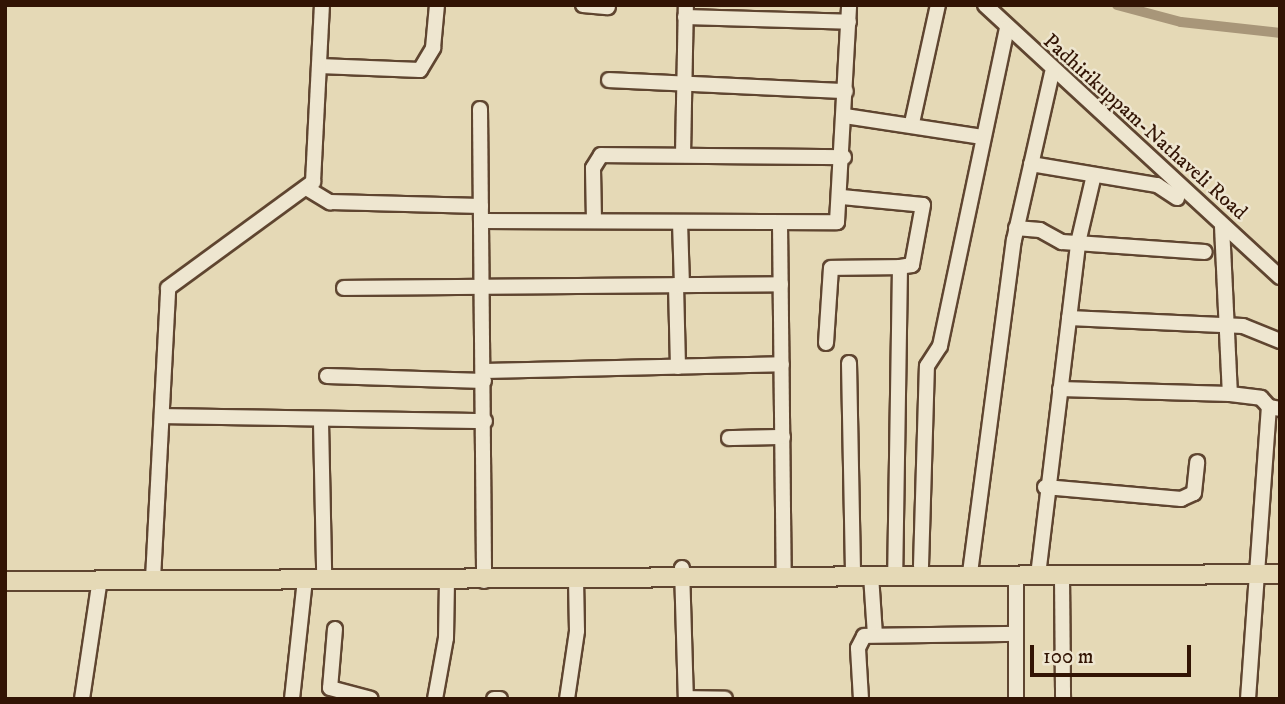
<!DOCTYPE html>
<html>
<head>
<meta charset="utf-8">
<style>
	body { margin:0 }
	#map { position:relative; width:1285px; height:704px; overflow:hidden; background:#e5d9b6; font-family:"IM FELL DW Pica",serif }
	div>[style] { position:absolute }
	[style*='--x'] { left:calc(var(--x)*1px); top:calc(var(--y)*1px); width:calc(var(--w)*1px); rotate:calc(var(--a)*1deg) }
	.canal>* { height:10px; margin:-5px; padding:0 5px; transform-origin:5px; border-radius:5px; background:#a89679 }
	.roads { filter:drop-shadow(2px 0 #5f4530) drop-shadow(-2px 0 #5f4530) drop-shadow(0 2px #5f4530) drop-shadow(0 -2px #5f4530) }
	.minor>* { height:14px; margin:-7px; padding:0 7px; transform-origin:7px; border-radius:7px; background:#eee6d0 }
	.major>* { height:18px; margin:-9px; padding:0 9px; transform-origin:9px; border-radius:9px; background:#e5d9b6 }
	span { translate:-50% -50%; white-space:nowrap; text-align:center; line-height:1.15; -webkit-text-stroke:5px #eee6d0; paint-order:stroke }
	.street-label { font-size:21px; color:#321404 }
	.frame { position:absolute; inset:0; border:7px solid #321404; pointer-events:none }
	.scale { position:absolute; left:1030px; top:645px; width:161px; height:32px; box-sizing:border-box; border:4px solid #321404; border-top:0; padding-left:9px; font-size:21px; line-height:24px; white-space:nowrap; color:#321404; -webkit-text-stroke:5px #eee6d0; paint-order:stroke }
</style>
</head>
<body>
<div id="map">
	<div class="canal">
		<i style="--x:1117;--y:5;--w:66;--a:14.9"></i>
		<i style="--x:1181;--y:22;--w:100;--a:6.3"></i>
	</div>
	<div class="roads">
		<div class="minor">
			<i style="--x:583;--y:5;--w:25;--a:5"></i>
			<i style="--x:985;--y:5;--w:401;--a:42.7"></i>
			<i style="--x:685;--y:17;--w:164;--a:1.7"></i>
			<i style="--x:319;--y:66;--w:101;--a:2.3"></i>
			<i style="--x:420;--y:70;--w:26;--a:-59"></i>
			<i style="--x:433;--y:48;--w:43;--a:-84.7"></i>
			<i style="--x:609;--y:80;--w:237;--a:2.7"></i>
			<i style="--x:480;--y:109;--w:472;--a:89.5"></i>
			<i style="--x:845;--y:116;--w:139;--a:8.7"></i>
			<i style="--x:912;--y:123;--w:121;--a:-77.6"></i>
			<i style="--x:683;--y:155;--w:150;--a:-88.9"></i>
			<i style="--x:1031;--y:164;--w:128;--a:9.5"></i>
			<i style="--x:1157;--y:185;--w:24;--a:33"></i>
			<i style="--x:308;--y:189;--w:26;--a:31"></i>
			<i style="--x:330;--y:202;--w:151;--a:1.5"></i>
			<i style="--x:842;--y:197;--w:81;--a:5.6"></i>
			<i style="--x:923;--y:205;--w:61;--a:100.4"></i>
			<i style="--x:912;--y:265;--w:12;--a:171"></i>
			<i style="--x:900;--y:267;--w:308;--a:90.9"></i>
			<i style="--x:481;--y:221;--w:356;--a:0.2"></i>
			<i style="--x:837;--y:222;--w:217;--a:-86.8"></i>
			<i style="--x:594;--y:221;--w:53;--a:-91.1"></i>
			<i style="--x:593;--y:168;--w:15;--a:-58"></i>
			<i style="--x:601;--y:155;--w:243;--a:0.5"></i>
			<i style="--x:680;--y:222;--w:63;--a:88.2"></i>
			<i style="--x:780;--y:223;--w:353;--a:89.4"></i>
			<i style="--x:1222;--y:226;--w:168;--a:87.3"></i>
			<i style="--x:1016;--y:228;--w:24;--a:5"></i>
			<i style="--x:1040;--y:230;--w:25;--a:29"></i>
			<i style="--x:1062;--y:242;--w:143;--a:4"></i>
			<i style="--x:676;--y:285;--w:82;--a:88.6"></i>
			<i style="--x:344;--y:288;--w:437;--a:-0.5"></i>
			<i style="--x:1069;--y:318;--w:174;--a:2.6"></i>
			<i style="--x:1243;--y:326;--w:40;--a:22"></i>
			<i style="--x:826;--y:343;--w:75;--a:-86.2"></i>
			<i style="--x:831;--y:268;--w:69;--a:-0.8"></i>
			<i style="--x:849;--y:363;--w:204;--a:88.9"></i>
			<i style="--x:484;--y:371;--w:298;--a:-1.3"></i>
			<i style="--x:327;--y:376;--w:157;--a:1.8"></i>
			<i style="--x:1060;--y:389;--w:170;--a:1.7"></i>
			<i style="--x:1230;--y:394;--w:31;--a:7"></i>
			<i style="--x:1261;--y:398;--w:12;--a:48"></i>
			<i style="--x:165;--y:416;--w:320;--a:0.9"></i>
			<i style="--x:321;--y:422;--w:148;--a:88.8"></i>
			<i style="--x:729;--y:438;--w:54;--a:-1.1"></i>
			<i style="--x:1045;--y:487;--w:137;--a:5"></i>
			<i style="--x:1181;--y:499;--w:14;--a:-25"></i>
			<i style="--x:1194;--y:493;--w:31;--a:-84"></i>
			<i style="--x:921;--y:566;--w:200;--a:-88.3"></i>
			<i style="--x:927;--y:366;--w:24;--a:-57"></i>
			<i style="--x:940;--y:346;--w:325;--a:-78.1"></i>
			<i style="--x:1039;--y:567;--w:326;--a:-83.1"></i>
			<i style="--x:1078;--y:243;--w:66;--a:-76.8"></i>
			<i style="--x:682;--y:568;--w:131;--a:88.3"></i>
			<i style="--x:970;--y:573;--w:336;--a:-82.5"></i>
			<i style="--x:1014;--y:240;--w:171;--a:-77.2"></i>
			<i style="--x:871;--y:575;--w:60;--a:86.2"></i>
			<i style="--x:1062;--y:576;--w:123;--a:89.5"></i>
			<i style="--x:153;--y:579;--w:291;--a:-87"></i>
			<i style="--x:168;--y:288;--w:180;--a:-36.2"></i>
			<i style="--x:313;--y:182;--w:177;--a:-87.1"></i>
			<i style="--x:335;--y:629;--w:59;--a:94.8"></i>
			<i style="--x:330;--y:688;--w:42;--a:15"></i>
			<i style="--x:686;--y:698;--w:39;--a:1"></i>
			<i style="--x:82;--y:699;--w:122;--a:-81.5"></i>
			<i style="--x:292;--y:699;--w:121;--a:-83.8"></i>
			<i style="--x:435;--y:699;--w:62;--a:-79.8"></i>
			<i style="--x:446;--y:638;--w:58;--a:-89"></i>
			<i style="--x:494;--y:699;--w:6;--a:0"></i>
			<i style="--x:567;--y:699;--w:69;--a:-81.6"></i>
			<i style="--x:577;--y:631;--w:51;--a:-91.1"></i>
			<i style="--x:861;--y:699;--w:51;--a:-93.4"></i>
			<i style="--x:858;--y:648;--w:13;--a:-63"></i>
			<i style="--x:864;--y:636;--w:152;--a:-0.8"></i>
			<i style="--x:1016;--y:699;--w:125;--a:-90"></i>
			<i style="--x:1248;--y:699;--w:293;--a:-85.9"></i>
			<i style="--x:1269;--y:407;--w:11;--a:10"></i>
		</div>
		<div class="major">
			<i style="--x:5;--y:581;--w:1275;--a:-0.31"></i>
		</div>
	</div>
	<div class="street-label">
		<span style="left:1145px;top:127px;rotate:42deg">Padhirikuppam-Nathaveli Road</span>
	</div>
	<div class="frame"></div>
	<div class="scale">100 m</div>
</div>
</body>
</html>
